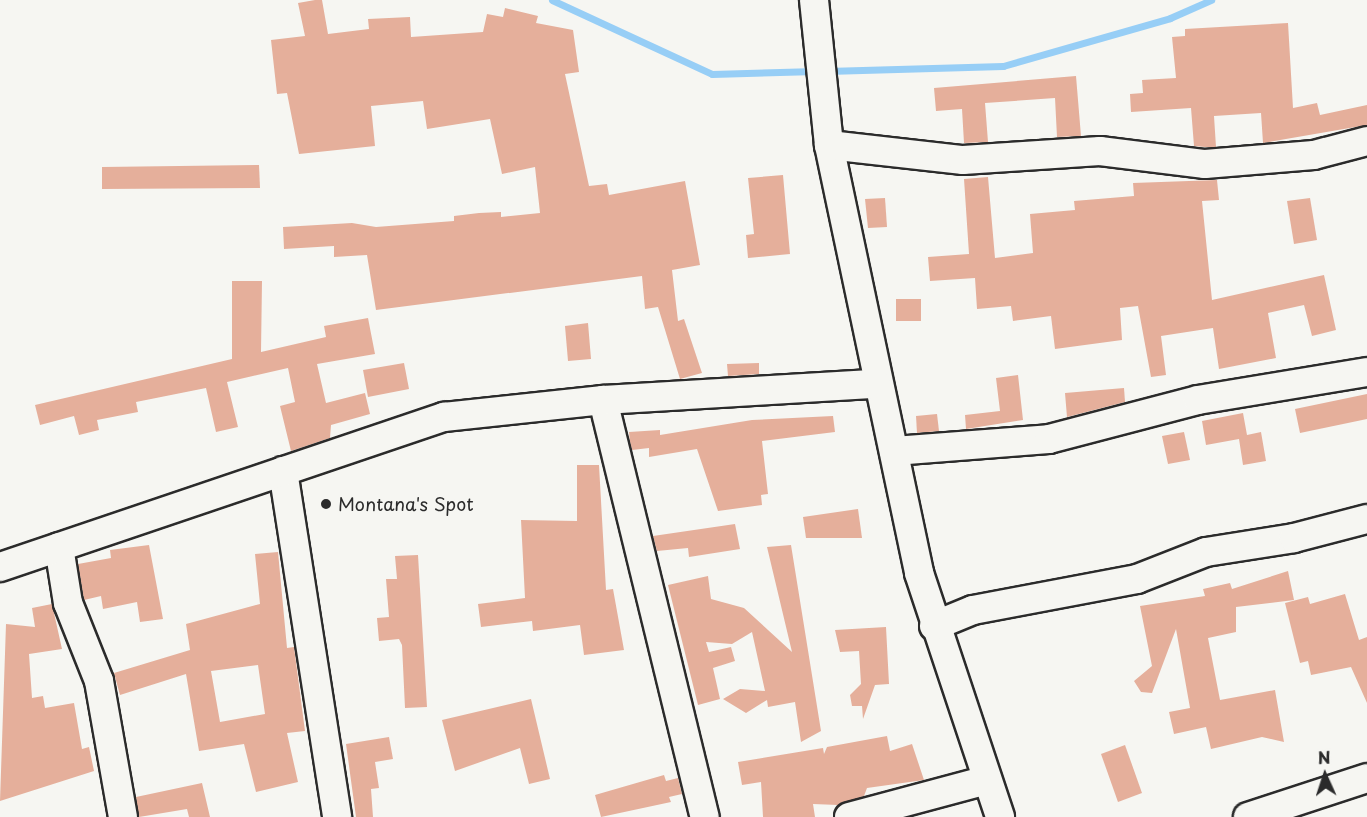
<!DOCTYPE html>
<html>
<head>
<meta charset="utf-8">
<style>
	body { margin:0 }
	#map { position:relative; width:1367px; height:817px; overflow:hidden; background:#f6f6f2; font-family:"Playpen Sans",sans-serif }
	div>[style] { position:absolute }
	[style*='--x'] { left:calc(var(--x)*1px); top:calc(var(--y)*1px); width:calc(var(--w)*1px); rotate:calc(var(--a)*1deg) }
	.stream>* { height:7px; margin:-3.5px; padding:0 3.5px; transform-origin:3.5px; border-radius:3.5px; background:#97cef6 }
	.building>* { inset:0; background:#e5af9b }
	.roads { filter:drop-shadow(2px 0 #2b2b2b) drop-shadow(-2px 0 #2b2b2b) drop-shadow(0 2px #2b2b2b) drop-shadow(0 -2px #2b2b2b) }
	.minor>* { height:28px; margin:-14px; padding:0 14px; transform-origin:14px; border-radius:14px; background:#f6f6f2 }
	.dots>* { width:16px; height:16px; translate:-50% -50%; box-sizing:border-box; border:3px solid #f6f6f2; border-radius:50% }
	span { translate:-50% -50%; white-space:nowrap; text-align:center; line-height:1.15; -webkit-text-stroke:4.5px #f6f6f2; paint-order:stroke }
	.poi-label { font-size:18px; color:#2b2b2b }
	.left { translate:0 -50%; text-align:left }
	.north { position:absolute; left:1295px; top:745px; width:60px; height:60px; -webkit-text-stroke:4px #f6f6f2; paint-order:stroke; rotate:357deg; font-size:16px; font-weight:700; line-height:24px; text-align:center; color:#2b2b2b }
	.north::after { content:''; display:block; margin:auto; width:21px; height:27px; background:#2b2b2b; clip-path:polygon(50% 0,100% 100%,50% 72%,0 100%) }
</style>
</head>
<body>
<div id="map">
	<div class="stream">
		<i style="--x:552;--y:0;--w:176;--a:24.8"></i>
		<i style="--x:712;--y:74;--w:104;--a:-1.7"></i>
		<i style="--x:827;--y:71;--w:176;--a:-1.6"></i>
		<i style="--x:1003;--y:66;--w:174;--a:-16"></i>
		<i style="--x:1170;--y:18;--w:45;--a:-23.7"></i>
	</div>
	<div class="building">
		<i style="clip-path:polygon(315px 0,322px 0,328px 34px,369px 29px,368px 19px,410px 17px,411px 37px,483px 32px,487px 14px,503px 17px,505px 8px,538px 16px,536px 23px,573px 30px,579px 72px,565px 74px,589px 186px,607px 184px,609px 195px,685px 181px,700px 265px,672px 270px,678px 321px,684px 319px,702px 373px,680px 379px,658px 307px,645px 309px,642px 276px,376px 310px,367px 255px,334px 257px,334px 246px,284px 249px,283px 227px,352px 223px,376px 227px,454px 221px,454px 216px,479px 213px,501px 212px,501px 217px,540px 213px,535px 167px,502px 174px,490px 119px,427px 129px,423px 101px,371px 106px,375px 146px,299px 154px,287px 93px,277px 94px,271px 40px,305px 36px,298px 3px)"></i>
		<i style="clip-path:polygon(1288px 23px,1293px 108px,1317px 103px,1320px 115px,1367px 105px,1367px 125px,1263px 143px,1261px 113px,1214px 116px,1216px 147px,1205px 147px,1194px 146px,1191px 108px,1131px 112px,1130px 94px,1143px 93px,1142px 80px,1176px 78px,1172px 37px,1185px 36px,1185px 29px)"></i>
		<i style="clip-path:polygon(1076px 76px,1081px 136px,1057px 137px,1055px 98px,985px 103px,988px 142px,964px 143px,962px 109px,936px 111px,934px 88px)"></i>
		<i style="clip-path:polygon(259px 165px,260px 188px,102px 189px,102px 167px)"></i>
		<i style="clip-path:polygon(783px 175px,790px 254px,748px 258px,746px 235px,754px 234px,748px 178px)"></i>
		<i style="clip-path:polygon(988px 177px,995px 258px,1033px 253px,1030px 214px,1075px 210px,1074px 201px,1134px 196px,1133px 183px,1217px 180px,1219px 200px,1202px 201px,1212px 300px,1324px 275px,1336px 330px,1312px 336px,1304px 305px,1268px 313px,1276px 358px,1219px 369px,1213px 328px,1161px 336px,1166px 375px,1151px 377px,1138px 306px,1120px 308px,1122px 340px,1055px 349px,1051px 316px,1013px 321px,1011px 306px,977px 309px,975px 278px,930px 281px,928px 257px,969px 254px,964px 179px)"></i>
		<i style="clip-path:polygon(885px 198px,887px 227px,868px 228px,865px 199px)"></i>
		<i style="clip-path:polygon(1310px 198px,1317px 240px,1294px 244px,1287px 201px)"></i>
		<i style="clip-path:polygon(232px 281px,262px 281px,261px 352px,326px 337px,324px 326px,368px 318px,375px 354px,317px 364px,326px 403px,365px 393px,370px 414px,331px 425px,330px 438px,291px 451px,280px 406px,295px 402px,288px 368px,227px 382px,238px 427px,216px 432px,206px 388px,136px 402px,138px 412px,97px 420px,99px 430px,79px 435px,74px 416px,40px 425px,35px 405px,232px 359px)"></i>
		<i style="clip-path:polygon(896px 299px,921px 299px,921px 321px,896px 321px)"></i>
		<i style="clip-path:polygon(588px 323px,591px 359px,568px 361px,565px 326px)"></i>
		<i style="clip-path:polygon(404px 363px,409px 389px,368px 397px,363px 370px)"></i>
		<i style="clip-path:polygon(759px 363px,759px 374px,728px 376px,727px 364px)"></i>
		<i style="clip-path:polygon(1018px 375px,1023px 420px,966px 429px,965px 415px,1000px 411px,996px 378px)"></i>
		<i style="clip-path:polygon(1124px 388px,1125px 402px,1067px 417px,1065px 393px)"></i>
		<i style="clip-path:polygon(1367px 394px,1367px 419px,1300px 433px,1295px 409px)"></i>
		<i style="clip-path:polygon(1243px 413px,1247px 435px,1261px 432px,1266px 461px,1243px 465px,1239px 439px,1206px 445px,1202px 421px)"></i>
		<i style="clip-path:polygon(937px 414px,939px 431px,917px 433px,916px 416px)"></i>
		<i style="clip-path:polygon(833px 416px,835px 432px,762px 441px,768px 494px,761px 495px,762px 505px,718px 511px,697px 449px,649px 457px,649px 448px,632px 450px,630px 442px,629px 432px,660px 430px,660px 435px,752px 420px)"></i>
		<i style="clip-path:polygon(1184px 432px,1190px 460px,1168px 464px,1162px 436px)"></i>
		<i style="clip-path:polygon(577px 465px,599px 465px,606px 590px,613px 589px,624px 650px,584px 655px,580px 625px,533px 631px,532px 621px,481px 627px,478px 604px,525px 598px,521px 520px,577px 521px)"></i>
		<i style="clip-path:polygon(858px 509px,862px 538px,806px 538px,803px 517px)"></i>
		<i style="clip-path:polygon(735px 524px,740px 549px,689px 557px,688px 548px,657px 551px,653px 536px)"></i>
		<i style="clip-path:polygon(149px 545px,163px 619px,140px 622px,137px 602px,103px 609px,101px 596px,84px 600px,78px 564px,111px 558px,110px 550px)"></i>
		<i style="clip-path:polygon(791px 545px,821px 731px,801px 742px,795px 702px,768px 707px,767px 700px,746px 713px,723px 699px,740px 689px,765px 691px,752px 632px,732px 644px,706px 642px,709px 652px,731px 647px,735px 661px,713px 668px,720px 699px,698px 705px,668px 585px,708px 576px,711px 599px,744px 608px,792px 652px,767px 547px)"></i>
		<i style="clip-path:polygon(evenodd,278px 552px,287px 648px,294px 647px,305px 731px,287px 733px,298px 782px,256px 792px,244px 744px,199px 751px,186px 674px,120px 695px,114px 673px,190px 650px,186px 624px,260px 604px,255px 554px,278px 552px,258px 665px,265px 714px,220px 722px,211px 671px,258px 665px)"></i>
		<i style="clip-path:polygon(418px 555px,427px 707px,405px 708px,402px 645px,399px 639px,379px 641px,377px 618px,389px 617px,386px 579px,397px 579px,395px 556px)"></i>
		<i style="clip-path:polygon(1288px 571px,1294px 600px,1236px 607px,1236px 632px,1208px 638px,1220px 700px,1275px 690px,1284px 742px,1262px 737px,1211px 749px,1206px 727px,1174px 734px,1169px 712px,1190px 708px,1176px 629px,1152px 693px,1141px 692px,1134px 681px,1152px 666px,1140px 606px,1205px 596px,1203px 589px,1230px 583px,1232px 589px)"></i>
		<i style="clip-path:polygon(1345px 594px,1359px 640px,1367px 637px,1367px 703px,1351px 667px,1311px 675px,1308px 661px,1300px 663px,1285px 603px,1308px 597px,1310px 604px)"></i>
		<i style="clip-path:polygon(52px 604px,62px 649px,29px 654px,32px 698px,43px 696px,45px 708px,74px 703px,82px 749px,89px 747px,94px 771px,0 801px,6px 624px,35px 627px,32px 608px)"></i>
		<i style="clip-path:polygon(886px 627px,889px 684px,875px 685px,863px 719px,862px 706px,852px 706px,850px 695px,861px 684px,859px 651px,840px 652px,835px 630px)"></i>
		<i style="clip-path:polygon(531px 699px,550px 779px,529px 784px,520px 748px,455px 771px,442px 720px)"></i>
		<i style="clip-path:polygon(887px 736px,890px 751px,912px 744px,924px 780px,867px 788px,864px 796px,838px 805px,813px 804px,815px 817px,763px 817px,761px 782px,742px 785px,738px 762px,823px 748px,824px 754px,827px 747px)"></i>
		<i style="clip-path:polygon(389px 737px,393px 759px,375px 762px,379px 788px,371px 789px,373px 817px,356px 817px,346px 744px)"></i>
		<i style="clip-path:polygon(1125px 745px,1142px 793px,1118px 802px,1101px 754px)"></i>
		<i style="clip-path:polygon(664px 775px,666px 781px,678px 778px,682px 794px,669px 797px,671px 802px,601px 817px,595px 795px)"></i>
		<i style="clip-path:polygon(202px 783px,210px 817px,189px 817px,187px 809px,139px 817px,136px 797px)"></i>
	</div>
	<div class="roads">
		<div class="minor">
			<i style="--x:814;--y:0;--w:146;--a:84.1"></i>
			<i style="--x:829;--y:145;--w:437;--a:78.1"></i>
			<i style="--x:919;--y:573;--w:257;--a:71.6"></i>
			<i style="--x:829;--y:145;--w:135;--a:6.4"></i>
			<i style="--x:963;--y:160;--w:137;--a:-3.8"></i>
			<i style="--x:1100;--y:151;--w:106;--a:7.1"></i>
			<i style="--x:1205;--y:164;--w:109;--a:-4.7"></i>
			<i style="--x:1314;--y:155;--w:55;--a:-14.8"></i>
			<i style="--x:603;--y:400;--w:429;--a:76.3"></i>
			<i style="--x:894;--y:451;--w:155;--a:-4.4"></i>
			<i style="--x:1049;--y:439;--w:154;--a:-14.7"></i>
			<i style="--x:1198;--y:400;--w:171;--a:-9.4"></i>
			<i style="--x:283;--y:471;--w:350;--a:81.1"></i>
			<i style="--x:59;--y:547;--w:57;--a:80.9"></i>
			<i style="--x:68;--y:603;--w:84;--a:68.3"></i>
			<i style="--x:99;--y:681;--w:138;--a:80"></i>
			<i style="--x:0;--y:567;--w:469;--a:-18.7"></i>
			<i style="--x:444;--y:417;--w:160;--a:-6.1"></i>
			<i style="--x:603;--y:400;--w:273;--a:-3.4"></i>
			<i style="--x:934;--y:626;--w:42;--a:-22.3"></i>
			<i style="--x:973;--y:610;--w:167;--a:-10.7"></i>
			<i style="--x:1137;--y:579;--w:74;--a:-21.4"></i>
			<i style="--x:1206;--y:552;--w:89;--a:-9"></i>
			<i style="--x:1294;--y:538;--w:75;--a:-14.6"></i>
			<i style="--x:849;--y:817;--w:143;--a:-15"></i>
			<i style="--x:1248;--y:817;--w:125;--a:-18.1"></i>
		</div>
	</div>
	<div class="dots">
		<i style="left:326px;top:504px;background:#2b2b2b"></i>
	</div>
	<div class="poi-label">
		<span class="left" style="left:338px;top:504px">Montana's Spot</span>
	</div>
	<div class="north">N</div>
</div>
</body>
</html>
